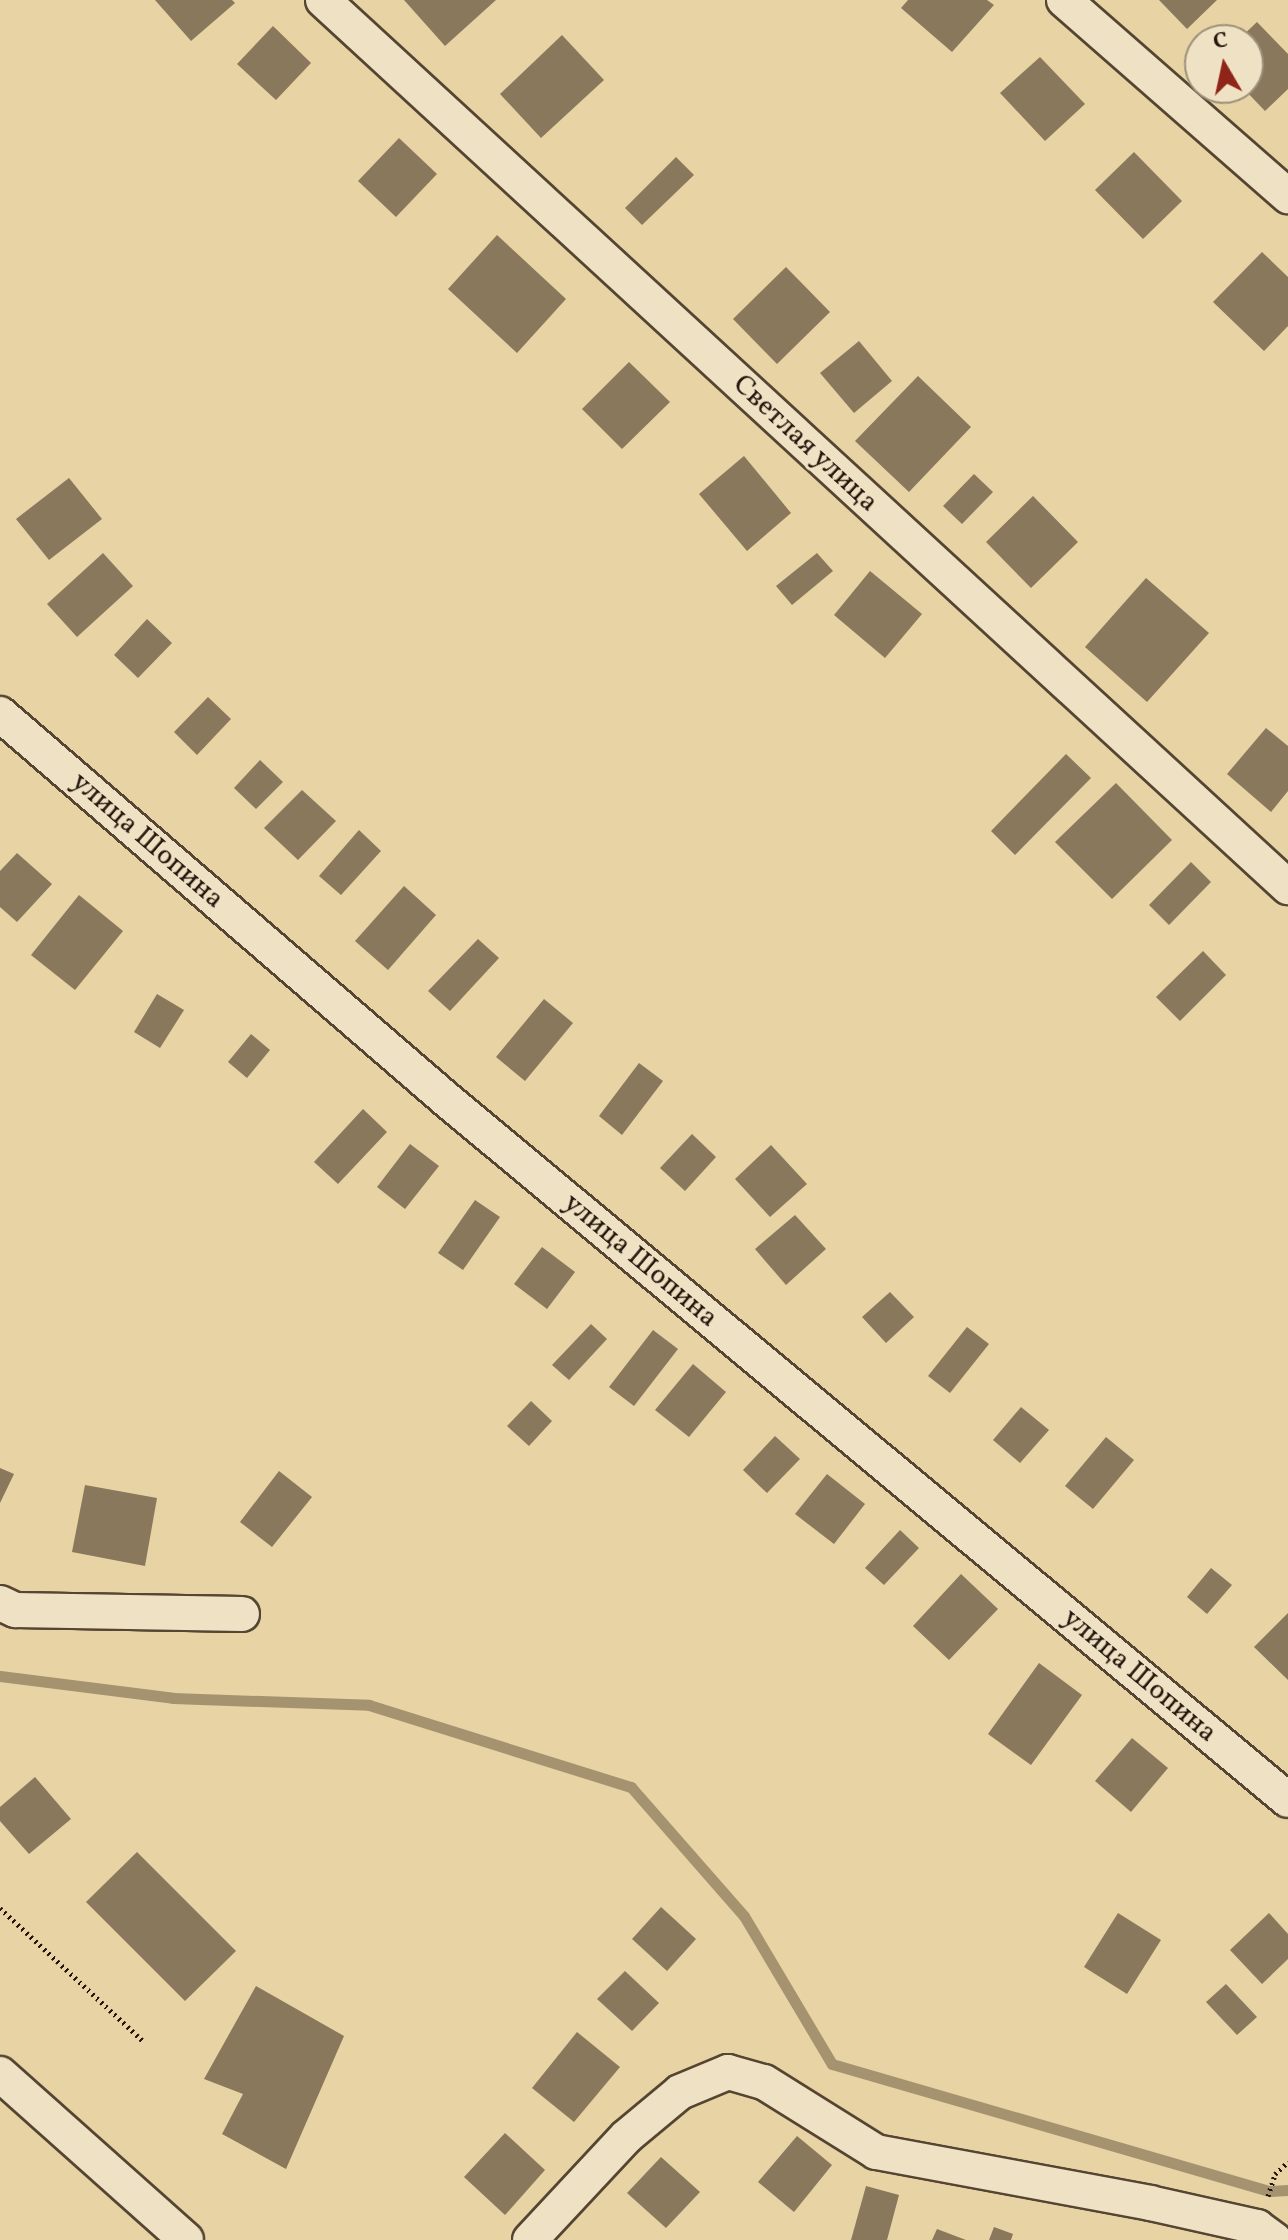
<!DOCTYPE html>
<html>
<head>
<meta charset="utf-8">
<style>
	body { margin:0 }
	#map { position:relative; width:1288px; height:2240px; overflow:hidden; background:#e7d3a4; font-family:Vollkorn,serif }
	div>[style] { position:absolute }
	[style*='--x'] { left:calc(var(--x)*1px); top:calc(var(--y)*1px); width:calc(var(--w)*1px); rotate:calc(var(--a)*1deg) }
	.stream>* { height:11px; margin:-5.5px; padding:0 5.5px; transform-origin:5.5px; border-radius:5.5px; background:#a59370 }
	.building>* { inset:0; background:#89785b }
	.path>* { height:5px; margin-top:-2.5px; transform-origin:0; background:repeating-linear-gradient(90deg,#24160c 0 2px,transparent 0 6px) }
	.roads { filter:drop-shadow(2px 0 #554532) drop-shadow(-2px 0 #554532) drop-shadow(0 2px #554532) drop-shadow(0 -2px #554532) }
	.minor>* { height:34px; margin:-17px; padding:0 17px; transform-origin:17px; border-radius:17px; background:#efe2c4 }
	span { translate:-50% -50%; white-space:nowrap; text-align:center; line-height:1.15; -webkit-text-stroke:6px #efe2c4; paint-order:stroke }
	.street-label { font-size:28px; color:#24160c }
	.north { position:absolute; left:1184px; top:24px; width:80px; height:80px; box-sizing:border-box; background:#efe2c4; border:2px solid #9e907a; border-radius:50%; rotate:351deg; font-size:22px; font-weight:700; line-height:32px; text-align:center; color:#24160c }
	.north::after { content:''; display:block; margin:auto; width:28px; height:36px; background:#8f2418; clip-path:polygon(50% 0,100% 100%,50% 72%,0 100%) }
</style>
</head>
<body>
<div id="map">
	<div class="stream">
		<i style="--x:0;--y:1676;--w:174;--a:7.2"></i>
		<i style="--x:173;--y:1698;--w:196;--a:2"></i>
		<i style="--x:369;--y:1705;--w:275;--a:17.4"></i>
		<i style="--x:631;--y:1787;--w:171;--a:48.8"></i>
		<i style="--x:744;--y:1916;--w:172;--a:59.3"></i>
		<i style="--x:832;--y:2064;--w:456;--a:16.2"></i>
		<i style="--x:1270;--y:2191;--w:18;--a:-3"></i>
	</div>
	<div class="building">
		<i style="clip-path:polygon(155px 0,232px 0,235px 3px,191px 41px)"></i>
		<i style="clip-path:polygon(404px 0,496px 0,445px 46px)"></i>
		<i style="clip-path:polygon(908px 0,987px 0,994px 5px,952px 52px,901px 8px)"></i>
		<i style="clip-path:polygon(1159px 0,1217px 0,1187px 29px)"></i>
		<i style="clip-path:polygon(1257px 22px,1288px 54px,1288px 89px,1265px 111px,1243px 88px,1248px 88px,1248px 40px,1238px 40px)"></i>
		<i style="clip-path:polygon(273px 26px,311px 63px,276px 100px,237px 64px)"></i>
		<i style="clip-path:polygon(562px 35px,604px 80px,541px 138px,500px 94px)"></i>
		<i style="clip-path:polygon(1040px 57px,1085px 104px,1045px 141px,1000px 93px)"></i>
		<i style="clip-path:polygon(399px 138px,437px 174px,396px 217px,358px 181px)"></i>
		<i style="clip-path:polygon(1134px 152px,1182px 201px,1143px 239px,1095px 190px)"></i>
		<i style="clip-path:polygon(676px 157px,694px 175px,642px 225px,625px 208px)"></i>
		<i style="clip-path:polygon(497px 235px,566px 299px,517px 353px,448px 289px)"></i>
		<i style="clip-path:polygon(1262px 252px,1288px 277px,1288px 326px,1264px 351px,1213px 302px)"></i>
		<i style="clip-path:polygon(786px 267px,830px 312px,777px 364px,733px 319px)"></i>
		<i style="clip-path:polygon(859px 341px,892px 381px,854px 413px,820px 373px)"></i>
		<i style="clip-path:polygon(629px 362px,670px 402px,622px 449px,582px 409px)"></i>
		<i style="clip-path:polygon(918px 376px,971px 427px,909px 492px,855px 441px)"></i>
		<i style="clip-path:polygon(744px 456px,791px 513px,747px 551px,699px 494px)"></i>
		<i style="clip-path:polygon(974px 474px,993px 492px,962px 524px,943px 506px)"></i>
		<i style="clip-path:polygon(69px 478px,102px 519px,49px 560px,16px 519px)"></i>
		<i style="clip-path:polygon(1033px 496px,1078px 542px,1031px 588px,986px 542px)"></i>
		<i style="clip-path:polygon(103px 553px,133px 586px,77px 637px,47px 604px)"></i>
		<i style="clip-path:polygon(817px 553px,833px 571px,792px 605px,776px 586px)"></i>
		<i style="clip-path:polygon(870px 571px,922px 614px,885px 658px,834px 615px)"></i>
		<i style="clip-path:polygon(1146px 578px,1209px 633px,1147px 702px,1085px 647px)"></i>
		<i style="clip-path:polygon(147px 619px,172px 643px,138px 678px,114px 655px)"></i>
		<i style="clip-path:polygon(208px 697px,231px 719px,197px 755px,174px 732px)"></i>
		<i style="clip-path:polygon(1266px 728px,1288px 746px,1288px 791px,1271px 812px,1227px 774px)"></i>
		<i style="clip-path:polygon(1066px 754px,1091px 778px,1015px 855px,991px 831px)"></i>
		<i style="clip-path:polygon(260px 760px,283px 782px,256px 809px,234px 788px)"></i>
		<i style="clip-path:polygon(1116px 783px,1172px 840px,1112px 899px,1055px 842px)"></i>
		<i style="clip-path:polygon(302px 790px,336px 821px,298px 860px,264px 828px)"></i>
		<i style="clip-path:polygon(359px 830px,381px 851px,341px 895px,319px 876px)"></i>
		<i style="clip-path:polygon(17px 853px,52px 884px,17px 922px,0 907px,0 871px)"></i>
		<i style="clip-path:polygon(1191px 862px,1211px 882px,1169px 925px,1149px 905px)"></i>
		<i style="clip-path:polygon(404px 886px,436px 915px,388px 970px,355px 941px)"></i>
		<i style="clip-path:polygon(79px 895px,123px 931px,75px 990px,31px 955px)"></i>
		<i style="clip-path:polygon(478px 939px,499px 958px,450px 1011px,428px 991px)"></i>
		<i style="clip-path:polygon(1203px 951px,1226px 975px,1180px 1021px,1156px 997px)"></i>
		<i style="clip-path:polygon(157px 994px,184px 1010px,160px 1048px,134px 1032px)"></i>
		<i style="clip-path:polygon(544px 999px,573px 1023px,525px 1081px,496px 1057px)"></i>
		<i style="clip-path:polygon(251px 1034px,270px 1050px,247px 1078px,228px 1062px)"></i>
		<i style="clip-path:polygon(639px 1063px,663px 1081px,622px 1135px,599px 1116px)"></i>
		<i style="clip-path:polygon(363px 1109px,387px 1132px,338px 1184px,314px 1162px)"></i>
		<i style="clip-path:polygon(692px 1134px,716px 1157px,685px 1191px,660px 1168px)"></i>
		<i style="clip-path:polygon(410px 1144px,439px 1166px,405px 1209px,377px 1187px)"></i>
		<i style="clip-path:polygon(771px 1145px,807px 1184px,770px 1217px,735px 1179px)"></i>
		<i style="clip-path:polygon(475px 1200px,500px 1217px,463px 1270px,438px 1253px)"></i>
		<i style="clip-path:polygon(795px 1215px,826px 1249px,786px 1285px,755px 1249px)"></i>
		<i style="clip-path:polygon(542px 1247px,575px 1272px,547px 1309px,514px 1284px)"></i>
		<i style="clip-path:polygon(890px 1292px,914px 1317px,886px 1343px,862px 1317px)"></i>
		<i style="clip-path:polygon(591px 1324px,607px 1339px,569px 1380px,552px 1365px)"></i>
		<i style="clip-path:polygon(967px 1327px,989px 1344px,950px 1393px,928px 1376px)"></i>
		<i style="clip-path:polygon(653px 1330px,678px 1349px,634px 1406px,609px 1387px)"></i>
		<i style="clip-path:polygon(693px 1364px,726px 1392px,689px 1437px,655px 1410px)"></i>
		<i style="clip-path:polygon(531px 1401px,552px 1421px,529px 1446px,507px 1426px)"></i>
		<i style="clip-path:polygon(1021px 1407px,1049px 1430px,1020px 1463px,993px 1440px)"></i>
		<i style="clip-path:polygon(775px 1436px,800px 1459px,767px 1493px,743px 1470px)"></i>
		<i style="clip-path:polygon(1106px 1437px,1134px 1460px,1093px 1509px,1065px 1486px)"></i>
		<i style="clip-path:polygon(0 1468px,14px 1474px,0 1503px)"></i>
		<i style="clip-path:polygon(279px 1471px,312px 1497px,272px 1547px,240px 1522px)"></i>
		<i style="clip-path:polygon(827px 1474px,865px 1504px,834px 1544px,795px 1514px)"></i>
		<i style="clip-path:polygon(85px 1485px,157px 1498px,145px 1566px,72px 1552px)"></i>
		<i style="clip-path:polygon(900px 1530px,919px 1548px,884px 1585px,865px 1568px)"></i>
		<i style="clip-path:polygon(1211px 1568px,1232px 1585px,1207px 1614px,1187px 1597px)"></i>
		<i style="clip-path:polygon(961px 1574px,998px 1609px,949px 1660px,913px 1626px)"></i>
		<i style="clip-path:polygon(1288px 1613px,1288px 1680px,1254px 1647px)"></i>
		<i style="clip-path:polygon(1039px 1663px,1082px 1695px,1031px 1765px,988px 1734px)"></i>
		<i style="clip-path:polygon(1132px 1738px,1168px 1768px,1131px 1812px,1095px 1781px)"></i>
		<i style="clip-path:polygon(35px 1777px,71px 1819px,29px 1854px,0 1821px,0 1807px)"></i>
		<i style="clip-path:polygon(137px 1852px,236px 1951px,185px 2001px,86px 1902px)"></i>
		<i style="clip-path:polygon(661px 1907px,696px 1939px,667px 1971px,632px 1939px)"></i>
		<i style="clip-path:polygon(1118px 1913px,1161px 1940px,1127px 1994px,1084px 1967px)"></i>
		<i style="clip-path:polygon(1269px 1913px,1288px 1934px,1288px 1959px,1262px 1984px,1230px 1950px)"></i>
		<i style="clip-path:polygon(625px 1971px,659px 2003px,632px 2031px,597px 1999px)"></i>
		<i style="clip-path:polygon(1226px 1984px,1257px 2017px,1237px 2035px,1206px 2002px)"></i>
		<i style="clip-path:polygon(256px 1986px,344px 2036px,286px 2169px,222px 2134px,243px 2094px,204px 2079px)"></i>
		<i style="clip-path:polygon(577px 2032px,620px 2067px,574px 2122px,532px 2088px)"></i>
		<i style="clip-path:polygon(505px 2133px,545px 2170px,505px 2215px,464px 2177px)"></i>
		<i style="clip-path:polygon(797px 2136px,832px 2165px,794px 2212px,758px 2182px)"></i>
		<i style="clip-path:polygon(661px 2157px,700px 2192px,666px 2228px,627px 2193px)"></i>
		<i style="clip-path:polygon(866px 2186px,899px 2195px,887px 2240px,851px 2240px)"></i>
		<i style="clip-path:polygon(994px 2227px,1013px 2234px,1011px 2240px,989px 2240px)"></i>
		<i style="clip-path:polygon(937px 2229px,966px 2240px,932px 2240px)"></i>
	</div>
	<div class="path">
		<i style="--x:0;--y:1908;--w:194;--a:42.9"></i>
		<i style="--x:1268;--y:2196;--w:23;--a:-72"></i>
		<i style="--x:1275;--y:2174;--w:18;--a:-43"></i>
	</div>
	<div class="roads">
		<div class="minor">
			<i style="--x:323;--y:0;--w:1311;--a:42.59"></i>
			<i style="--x:1064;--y:0;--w:298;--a:41.2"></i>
			<i style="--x:0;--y:714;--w:591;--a:40.81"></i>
			<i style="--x:447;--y:1100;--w:1094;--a:39.77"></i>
			<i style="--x:0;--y:1603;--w:17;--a:25"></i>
			<i style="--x:15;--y:1610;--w:227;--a:1"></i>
			<i style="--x:0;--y:2074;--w:249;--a:41.7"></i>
			<i style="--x:530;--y:2240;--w:141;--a:-47"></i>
			<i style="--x:626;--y:2137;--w:70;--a:-39.8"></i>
			<i style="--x:680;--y:2092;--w:52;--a:-22.6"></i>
			<i style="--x:728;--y:2072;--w:37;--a:16"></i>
			<i style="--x:764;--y:2082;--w:132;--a:32"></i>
			<i style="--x:876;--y:2152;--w:279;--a:10.5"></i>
			<i style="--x:1150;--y:2203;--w:110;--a:12.6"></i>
			<i style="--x:1257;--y:2227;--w:22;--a:36"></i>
		</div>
	</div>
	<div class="street-label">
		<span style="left:805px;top:444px;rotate:43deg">Светлая улица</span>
		<span style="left:147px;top:841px;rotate:41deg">улица Шопина</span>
		<span style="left:640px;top:1261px;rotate:40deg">улица Шопина</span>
		<span style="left:1139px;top:1676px;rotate:40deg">улица Шопина</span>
	</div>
	<div class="north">С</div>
</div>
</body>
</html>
